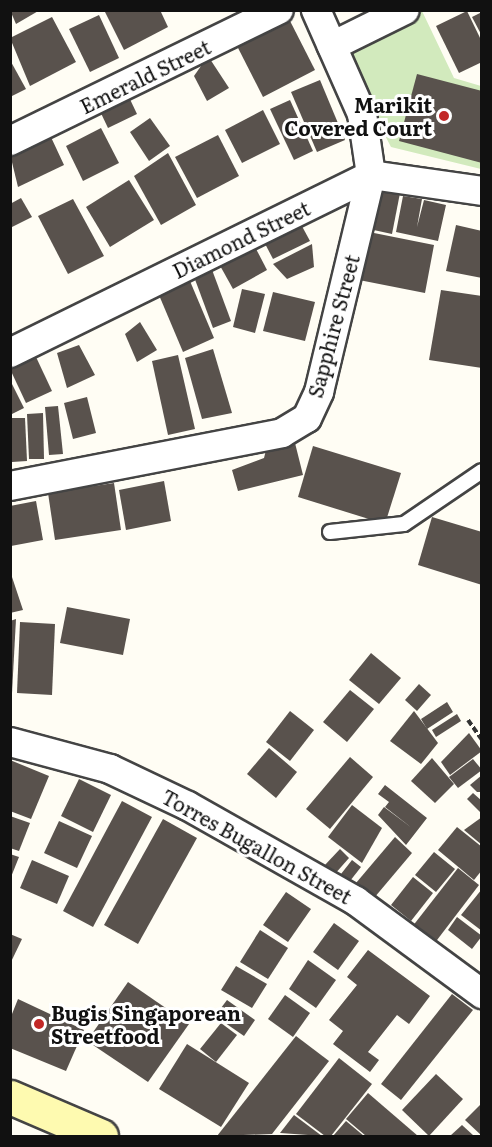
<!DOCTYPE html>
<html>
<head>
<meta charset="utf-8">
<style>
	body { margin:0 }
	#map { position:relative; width:492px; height:1147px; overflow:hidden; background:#fffdf4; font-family:Literata,serif }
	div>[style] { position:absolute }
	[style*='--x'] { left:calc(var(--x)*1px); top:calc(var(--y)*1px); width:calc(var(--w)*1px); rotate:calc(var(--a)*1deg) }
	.green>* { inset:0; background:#d2eabd }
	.building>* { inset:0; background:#59524d }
	.path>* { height:4px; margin-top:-2px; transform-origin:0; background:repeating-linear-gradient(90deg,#333 0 6px,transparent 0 9px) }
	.roads { filter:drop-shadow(2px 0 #444) drop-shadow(-2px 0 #444) drop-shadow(0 2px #444) drop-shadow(0 -2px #444) }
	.lane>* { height:14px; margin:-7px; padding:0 7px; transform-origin:7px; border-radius:7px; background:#fff }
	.street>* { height:28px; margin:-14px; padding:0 14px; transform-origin:14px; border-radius:14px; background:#fff }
	.secondary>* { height:33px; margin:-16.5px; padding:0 16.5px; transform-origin:16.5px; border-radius:16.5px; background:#fefab0 }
	.dots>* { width:16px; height:16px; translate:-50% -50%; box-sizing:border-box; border:3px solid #fff; border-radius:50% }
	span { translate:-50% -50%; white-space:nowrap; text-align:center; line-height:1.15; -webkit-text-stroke:6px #fff; paint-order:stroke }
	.street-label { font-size:20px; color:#111 }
	.poi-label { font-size:20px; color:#111; font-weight:700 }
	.right { translate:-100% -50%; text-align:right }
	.left { translate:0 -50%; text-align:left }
	.frame { position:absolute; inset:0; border:12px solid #111; pointer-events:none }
</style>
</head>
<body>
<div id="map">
	<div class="green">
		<i style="clip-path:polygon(413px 11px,422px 11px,454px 78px,481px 86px,481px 169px,391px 147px,340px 49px)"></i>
	</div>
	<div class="building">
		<i style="clip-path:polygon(10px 10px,40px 10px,16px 24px)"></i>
		<i style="clip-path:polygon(104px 10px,160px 10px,168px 27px,124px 50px)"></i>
		<i style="clip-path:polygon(467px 11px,482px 42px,482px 62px,459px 73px,436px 26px)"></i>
		<i style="clip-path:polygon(482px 12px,482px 36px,472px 17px)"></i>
		<i style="clip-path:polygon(99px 15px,119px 58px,90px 72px,69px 29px)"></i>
		<i style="clip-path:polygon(287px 15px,315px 70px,263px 97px,235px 42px)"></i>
		<i style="clip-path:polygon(52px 17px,76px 62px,30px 86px,10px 38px)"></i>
		<i style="clip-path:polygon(208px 56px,229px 88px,207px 101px,194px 76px)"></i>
		<i style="clip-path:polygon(10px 60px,26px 89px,10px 97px)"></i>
		<i style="clip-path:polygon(417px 74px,482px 91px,482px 163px,399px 141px)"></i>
		<i style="clip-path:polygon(320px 80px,345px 140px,317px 152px,291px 92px)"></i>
		<i style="clip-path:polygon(127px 93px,137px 114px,108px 128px,98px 107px)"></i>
		<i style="clip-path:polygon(290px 100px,313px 151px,294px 160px,270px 109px)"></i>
		<i style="clip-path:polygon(263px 110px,280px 144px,242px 163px,225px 130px)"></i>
		<i style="clip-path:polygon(150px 118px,170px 146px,149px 161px,130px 132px)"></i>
		<i style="clip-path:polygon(101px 128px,119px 163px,83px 181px,66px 146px)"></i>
		<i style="clip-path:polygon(50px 135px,64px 165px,18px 187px,10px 154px)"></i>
		<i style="clip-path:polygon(218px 135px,239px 176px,197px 198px,175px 157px)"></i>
		<i style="clip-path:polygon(168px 153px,196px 205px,161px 225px,134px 176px)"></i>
		<i style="clip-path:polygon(129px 180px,154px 220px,110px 247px,86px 207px)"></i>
		<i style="clip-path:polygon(378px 189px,400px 193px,392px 234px,369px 229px)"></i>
		<i style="clip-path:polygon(403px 196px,422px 199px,417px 227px,424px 200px,446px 205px,438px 241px,396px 232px)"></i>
		<i style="clip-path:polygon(21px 198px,32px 217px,10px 228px,10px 204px)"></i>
		<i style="clip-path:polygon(73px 199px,104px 256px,68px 274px,38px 216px)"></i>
		<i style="clip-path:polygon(297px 217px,310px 241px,273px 259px,261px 236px)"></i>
		<i style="clip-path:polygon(456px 225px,482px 231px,482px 278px,446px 271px)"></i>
		<i style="clip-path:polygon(369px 232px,434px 245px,425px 293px,359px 280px)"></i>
		<i style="clip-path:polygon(253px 243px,267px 270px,233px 289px,218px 262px)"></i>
		<i style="clip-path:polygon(312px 244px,314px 267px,287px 279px,273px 264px)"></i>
		<i style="clip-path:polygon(211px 267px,231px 321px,213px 328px,193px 274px)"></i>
		<i style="clip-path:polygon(187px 274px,214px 338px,183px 352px,156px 288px)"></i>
		<i style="clip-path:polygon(242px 289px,265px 294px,255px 333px,233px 327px)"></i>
		<i style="clip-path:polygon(441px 290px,482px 296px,482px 368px,429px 360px)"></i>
		<i style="clip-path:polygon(273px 292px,315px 302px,305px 341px,263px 331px)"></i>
		<i style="clip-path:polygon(140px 322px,157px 350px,137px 362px,125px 334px)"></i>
		<i style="clip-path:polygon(79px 345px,95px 375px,67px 388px,57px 353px)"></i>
		<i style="clip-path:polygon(213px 349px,232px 413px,202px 419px,185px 358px)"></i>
		<i style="clip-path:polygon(178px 355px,195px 429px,168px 435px,152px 361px)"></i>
		<i style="clip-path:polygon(36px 357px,52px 391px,26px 403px,10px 369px)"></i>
		<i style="clip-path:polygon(10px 380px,24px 408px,10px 415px)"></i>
		<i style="clip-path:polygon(87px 397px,96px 433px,73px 439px,64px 403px)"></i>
		<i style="clip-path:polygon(58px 406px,63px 454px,49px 455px,45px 407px)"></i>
		<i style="clip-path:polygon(43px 413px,44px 459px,29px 459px,27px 414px)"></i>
		<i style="clip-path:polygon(10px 418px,25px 418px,27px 461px,12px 462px)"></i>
		<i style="clip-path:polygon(295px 443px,303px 475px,238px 491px,232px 470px,264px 458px,266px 450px)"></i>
		<i style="clip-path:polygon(313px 446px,401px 473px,385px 524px,298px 497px)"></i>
		<i style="clip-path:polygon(164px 481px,171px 521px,126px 530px,119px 490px)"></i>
		<i style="clip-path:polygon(114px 483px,121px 530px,55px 540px,48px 493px)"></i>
		<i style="clip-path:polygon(36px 501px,43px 540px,11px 546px,10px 506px)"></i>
		<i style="clip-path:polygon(432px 517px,482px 532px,482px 585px,418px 565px)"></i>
		<i style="clip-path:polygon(10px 571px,23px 610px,10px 613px)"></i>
		<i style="clip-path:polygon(67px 607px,130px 619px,123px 655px,60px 643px)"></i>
		<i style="clip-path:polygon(16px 619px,12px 693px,10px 693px,10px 621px)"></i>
		<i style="clip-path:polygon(20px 622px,55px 624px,52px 695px,17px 693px)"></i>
		<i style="clip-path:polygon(371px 653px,401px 678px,379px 704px,349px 680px)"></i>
		<i style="clip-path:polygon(419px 684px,431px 695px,417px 711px,405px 700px)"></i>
		<i style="clip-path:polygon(350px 690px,374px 709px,347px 742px,323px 722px)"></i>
		<i style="clip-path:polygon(447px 702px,453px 712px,427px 729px,421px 719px)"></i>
		<i style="clip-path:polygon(290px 711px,314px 730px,290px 761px,266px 742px)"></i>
		<i style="clip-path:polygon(414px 711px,438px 743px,421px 764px,390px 741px)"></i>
		<i style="clip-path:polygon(457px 714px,461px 721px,436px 737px,432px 730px)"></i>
		<i style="clip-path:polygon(469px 733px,482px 751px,450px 775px,441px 762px)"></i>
		<i style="clip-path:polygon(269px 748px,297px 772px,276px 798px,247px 774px)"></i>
		<i style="clip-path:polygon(350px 757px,373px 777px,330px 829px,306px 809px)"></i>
		<i style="clip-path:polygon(432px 758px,454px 784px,435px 803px,411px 781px)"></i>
		<i style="clip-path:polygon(473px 759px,482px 770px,458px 788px,449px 777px)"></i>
		<i style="clip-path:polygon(10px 760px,49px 776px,31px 819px,10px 811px)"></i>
		<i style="clip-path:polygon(482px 775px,482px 792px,477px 792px,470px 785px)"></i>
		<i style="clip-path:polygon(79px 779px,111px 795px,93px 832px,61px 816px)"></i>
		<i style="clip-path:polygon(385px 785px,427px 818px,406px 845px,378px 815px,384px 807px,412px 828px,385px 807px,389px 802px,378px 794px)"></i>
		<i style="clip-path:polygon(473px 793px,482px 801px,482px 814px,467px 799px)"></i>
		<i style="clip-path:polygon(122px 801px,152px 817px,93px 927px,63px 911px)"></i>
		<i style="clip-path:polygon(352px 805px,382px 828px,362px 863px,328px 837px)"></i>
		<i style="clip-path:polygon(10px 816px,30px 823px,19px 851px,10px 848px)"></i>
		<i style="clip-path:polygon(482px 817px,482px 845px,464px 830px)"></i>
		<i style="clip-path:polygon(163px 819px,197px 838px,138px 944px,104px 925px)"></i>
		<i style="clip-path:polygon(59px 821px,92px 836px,77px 868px,44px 853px)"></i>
		<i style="clip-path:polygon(457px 827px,482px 847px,482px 870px,474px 880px,438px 850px)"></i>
		<i style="clip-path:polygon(395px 837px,412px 853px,374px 898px,356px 883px)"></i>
		<i style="clip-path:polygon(340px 849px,349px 858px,334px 875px,324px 866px)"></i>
		<i style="clip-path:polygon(434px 852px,455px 869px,436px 892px,415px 875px)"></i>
		<i style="clip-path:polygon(10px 854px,19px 857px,11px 877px,10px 877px)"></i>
		<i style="clip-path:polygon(32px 860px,69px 876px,57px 904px,20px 888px)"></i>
		<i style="clip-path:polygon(352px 860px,361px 867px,350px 881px,341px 874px)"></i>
		<i style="clip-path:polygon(458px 868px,479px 885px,434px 944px,412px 927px)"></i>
		<i style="clip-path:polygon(413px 877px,433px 893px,411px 921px,391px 905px)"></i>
		<i style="clip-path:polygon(482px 889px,482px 931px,461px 915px)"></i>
		<i style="clip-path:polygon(286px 892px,311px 909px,288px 942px,263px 925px)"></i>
		<i style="clip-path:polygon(457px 917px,482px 936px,472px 949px,448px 930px)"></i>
		<i style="clip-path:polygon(334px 923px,359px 941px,338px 970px,313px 952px)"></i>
		<i style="clip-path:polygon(260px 930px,288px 948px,268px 979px,240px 962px)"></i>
		<i style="clip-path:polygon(10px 934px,22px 939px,10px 964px)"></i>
		<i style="clip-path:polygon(368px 950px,430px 996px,409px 1024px,397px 1015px,368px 1052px,379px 1060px,370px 1072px,333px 1044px,343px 1031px,329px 1020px,357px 985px,347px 977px)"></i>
		<i style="clip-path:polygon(308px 960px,336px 980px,316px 1008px,289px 989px)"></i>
		<i style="clip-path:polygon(236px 966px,267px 984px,252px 1008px,221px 990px)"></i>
		<i style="clip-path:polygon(128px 982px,189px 1024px,148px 1082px,87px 1041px)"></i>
		<i style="clip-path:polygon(452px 994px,473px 1010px,401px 1100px,381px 1084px)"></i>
		<i style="clip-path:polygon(285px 995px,310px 1013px,293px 1037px,268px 1019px)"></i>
		<i style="clip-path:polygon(18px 999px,84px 1030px,66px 1071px,10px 1048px,10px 1019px)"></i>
		<i style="clip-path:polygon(227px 1000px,255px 1020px,244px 1036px,215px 1016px)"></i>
		<i style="clip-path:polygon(221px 1023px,237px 1035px,216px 1062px,200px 1049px)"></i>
		<i style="clip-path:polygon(296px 1036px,329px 1061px,272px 1134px,217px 1136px)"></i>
		<i style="clip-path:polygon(187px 1044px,249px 1083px,221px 1127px,159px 1089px)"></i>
		<i style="clip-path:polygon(339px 1058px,372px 1084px,331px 1136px,325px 1136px,296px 1114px)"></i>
		<i style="clip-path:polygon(436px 1074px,463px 1099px,429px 1136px,402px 1110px)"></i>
		<i style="clip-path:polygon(368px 1093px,418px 1136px,366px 1136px,346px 1119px)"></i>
		<i style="clip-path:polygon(482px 1103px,482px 1136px,465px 1120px)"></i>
		<i style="clip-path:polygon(294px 1115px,322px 1136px,280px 1133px)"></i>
		<i style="clip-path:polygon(346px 1121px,364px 1136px,333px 1136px)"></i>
		<i style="clip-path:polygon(462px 1125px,474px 1136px,450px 1136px)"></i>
	</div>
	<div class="path">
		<i style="--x:468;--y:720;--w:24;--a:55"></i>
	</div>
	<div class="roads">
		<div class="lane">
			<i style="--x:330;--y:532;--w:74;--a:-6.2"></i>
			<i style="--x:404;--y:524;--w:94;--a:-34.2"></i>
		</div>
		<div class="street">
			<i style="--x:332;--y:46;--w:81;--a:-26.3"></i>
			<i style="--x:10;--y:141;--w:299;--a:-26"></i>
			<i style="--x:10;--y:353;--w:402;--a:-26.2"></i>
			<i style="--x:371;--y:175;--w:112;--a:8.2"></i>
			<i style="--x:10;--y:486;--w:277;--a:-11"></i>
			<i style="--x:282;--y:433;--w:29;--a:-31"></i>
			<i style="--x:307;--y:418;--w:29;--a:-65"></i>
			<i style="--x:319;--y:392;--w:223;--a:-76.5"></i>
			<i style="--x:371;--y:175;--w:62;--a:-98.4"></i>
			<i style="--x:362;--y:114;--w:114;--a:-113.9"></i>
			<i style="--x:10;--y:742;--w:104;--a:15.1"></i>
			<i style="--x:110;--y:769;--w:86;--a:25.4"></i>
			<i style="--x:188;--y:806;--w:193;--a:29.5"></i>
			<i style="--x:356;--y:901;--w:157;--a:36.4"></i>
		</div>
		<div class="secondary">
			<i style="--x:10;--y:1097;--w:99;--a:23.2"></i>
		</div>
	</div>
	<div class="dots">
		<i style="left:444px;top:116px;background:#c22827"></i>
		<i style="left:39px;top:1024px;background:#c22827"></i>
	</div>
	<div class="street-label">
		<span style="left:145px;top:76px;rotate:-26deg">Emerald Street</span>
		<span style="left:241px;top:239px;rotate:-26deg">Diamond Street</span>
		<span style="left:333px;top:326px;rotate:-75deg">Sapphire Street</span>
		<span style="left:257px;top:846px;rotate:29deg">Torres Bugallon Street</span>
	</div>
	<div class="poi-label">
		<span class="right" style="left:432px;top:116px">Marikit<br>Covered Court</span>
		<span class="left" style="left:51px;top:1024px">Bugis Singaporean<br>Streetfood</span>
	</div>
	<div class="frame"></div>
</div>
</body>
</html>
